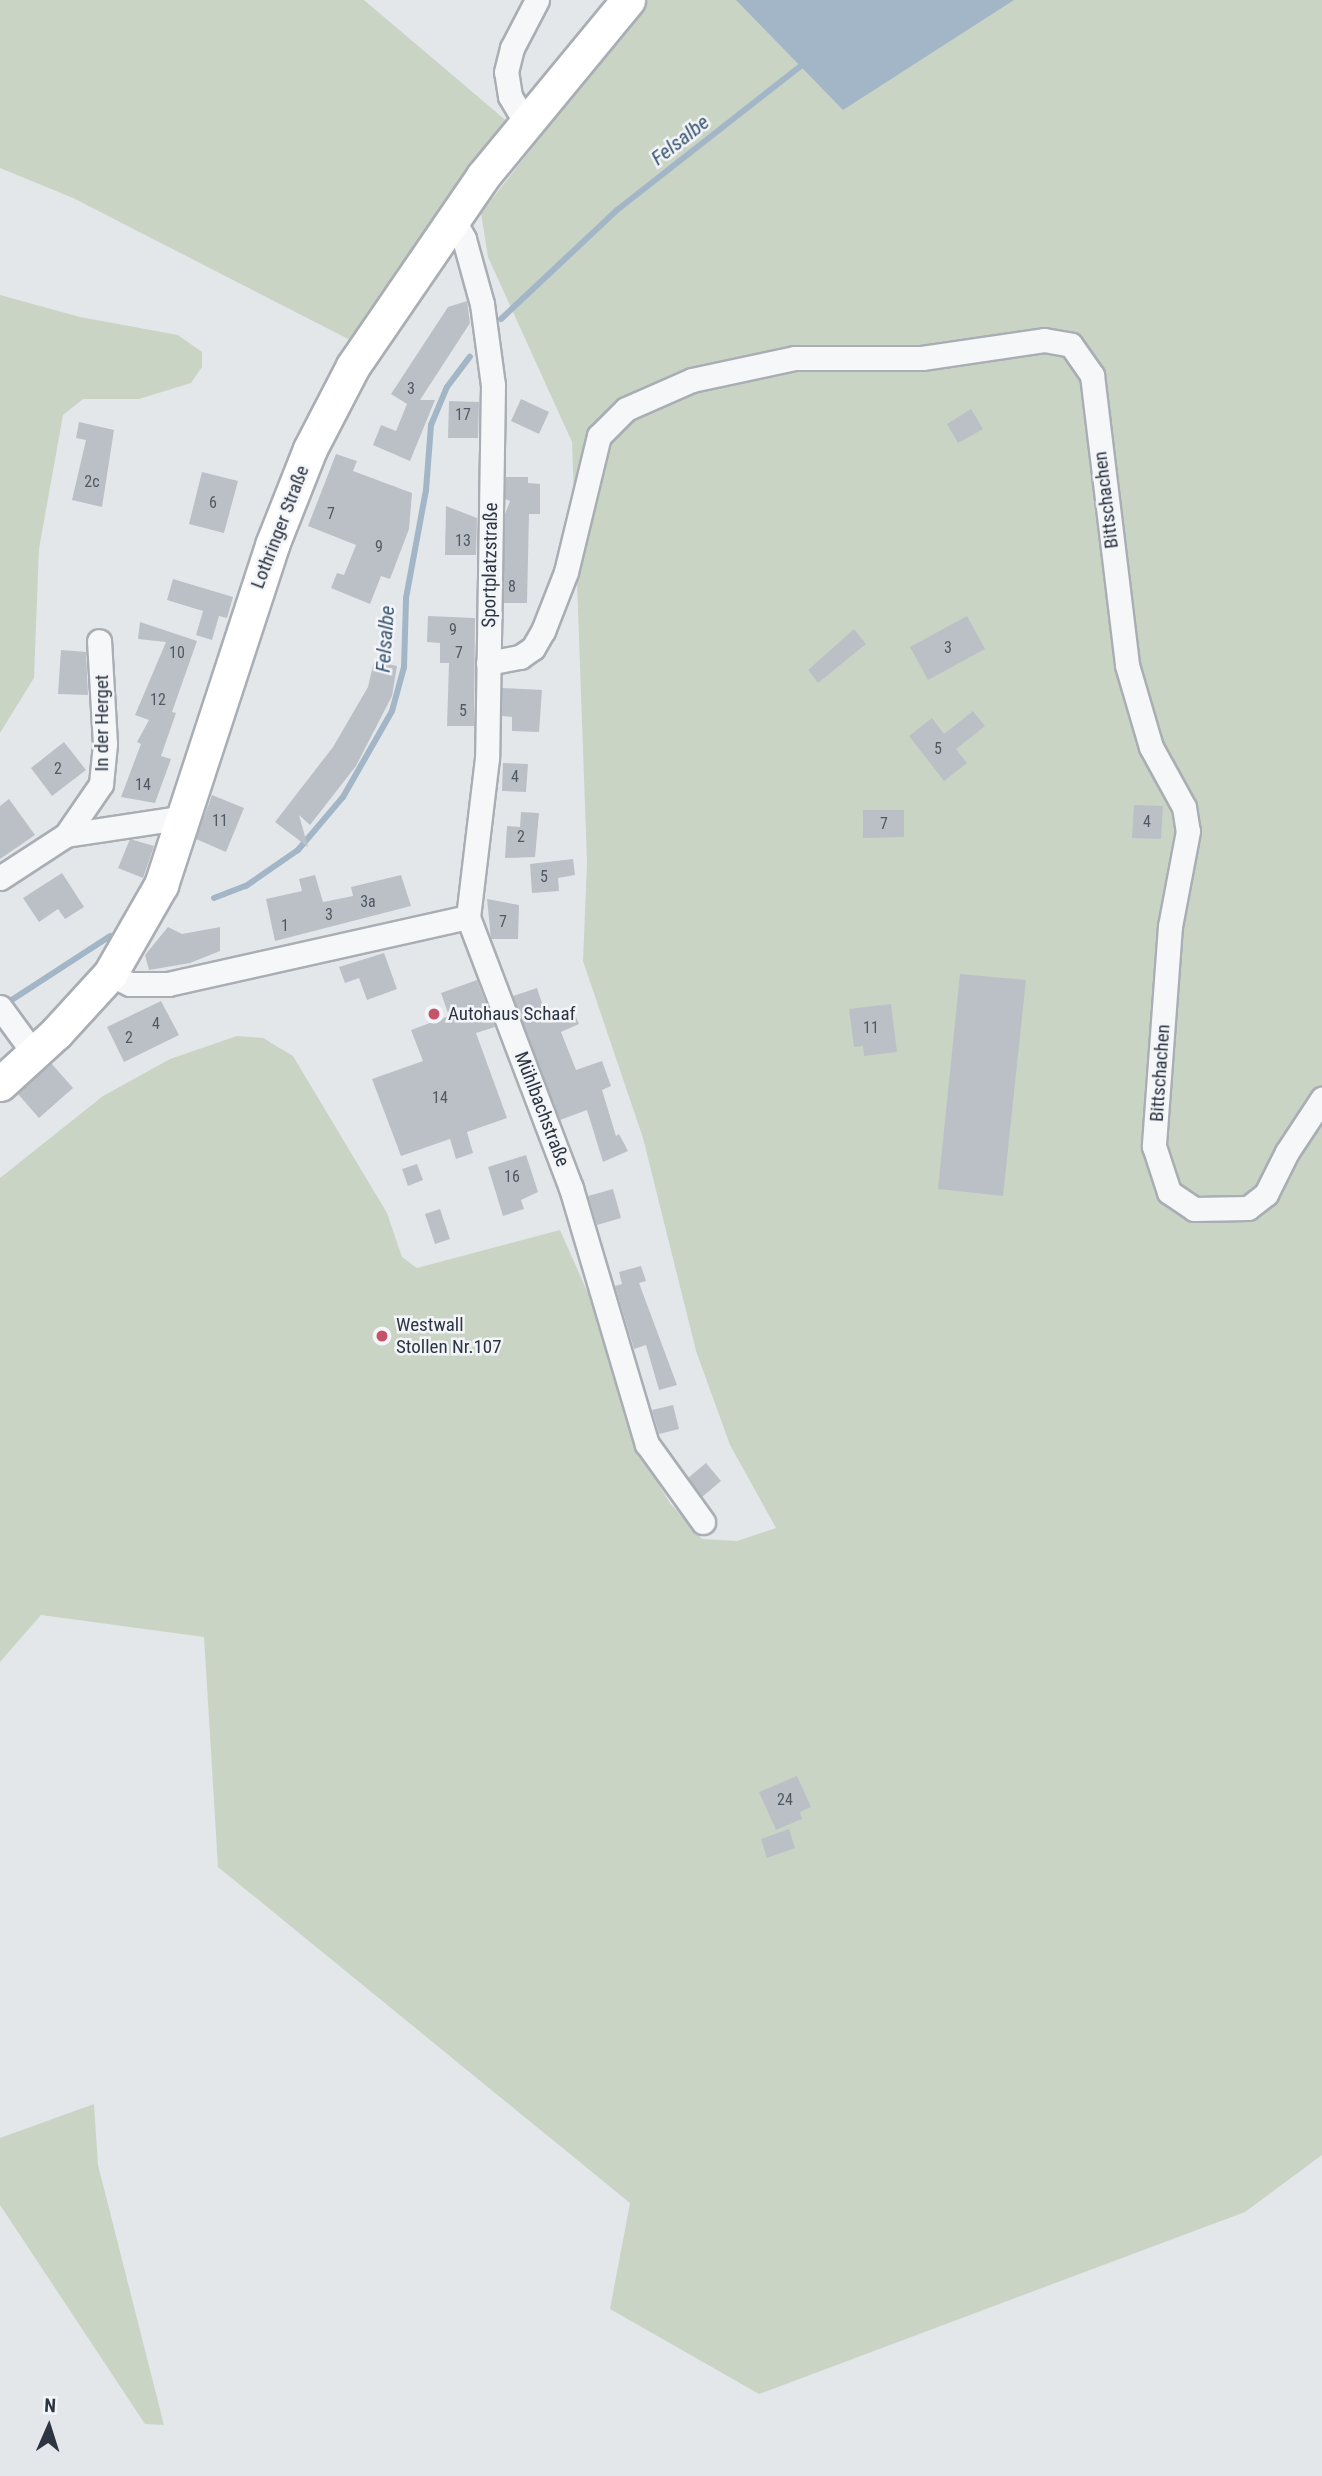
<!DOCTYPE html>
<html>
<head>
<meta charset="utf-8">
<style>
	body { margin:0 }
	#map { position:relative; width:1322px; height:2476px; overflow:hidden; background:#e4e7ea; font-family:"Roboto Condensed",sans-serif }
	div>[style] { position:absolute }
	[style*='--x'] { left:calc(var(--x)*1px); top:calc(var(--y)*1px); width:calc(var(--w)*1px); rotate:calc(var(--a)*1deg) }
	.green>* { inset:0; background:#cad4c5 }
	.water>* { inset:0; background:#a2b6c7 }
	.stream>* { height:6px; margin:-3px; padding:0 3px; transform-origin:3px; border-radius:3px; background:#a2b6c7 }
	.building>* { inset:0; background:#bbc0c7 }
	.roads { filter:drop-shadow(2px 0 #a9aeb4) drop-shadow(-2px 0 #a9aeb4) drop-shadow(0 2px #a9aeb4) drop-shadow(0 -2px #a9aeb4) }
	.street>* { height:23px; margin:-11.5px; padding:0 11.5px; transform-origin:11.5px; border-radius:11.5px; background:#f6f7f9 }
	.secondary>* { height:33px; margin:-16.5px; padding:0 16.5px; transform-origin:16.5px; border-radius:16.5px; background:#fff }
	.dots>* { width:19px; height:19px; translate:-50% -50%; box-sizing:border-box; border:4px solid #f3f5f8; border-radius:50% }
	span { translate:-50% -50%; white-space:nowrap; text-align:center; line-height:1.15; -webkit-text-stroke:5px #f3f5f8; paint-order:stroke }
	.number-label { font-size:16px; color:#505863 }
	.number-label span { -webkit-text-stroke-width:0 }
	.street-label { font-size:19px; color:#2c3542 }
	.poi-label { font-size:19px; color:#2c3542 }
	.left { translate:0 -50%; text-align:left }
	.water-label { font-size:21px; color:#3a5673; font-style:italic }
	.north { position:absolute; left:14px; top:2392px; width:70px; height:70px; -webkit-text-stroke:5px #f3f5f8; paint-order:stroke; rotate:3deg; font-size:19px; font-weight:700; line-height:28px; text-align:center; color:#2c3542 }
	.north::after { content:''; display:block; margin:auto; width:24px; height:32px; background:#2c3542; clip-path:polygon(50% 0,100% 100%,50% 72%,0 100%) }
</style>
</head>
<body>
<div id="map">
	<div class="green">
		<i style="clip-path:polygon(0 0,364px 0,509px 123px,350px 340px,73px 198px,0 168px)"></i>
		<i style="clip-path:polygon(648px 0,1322px 0,1322px 2155px,1245px 2212px,759px 2394px,610px 2309px,630px 2203px,218px 1867px,204px 1637px,41px 1615px,0 1662px,0 1178px,103px 1096px,170px 1059px,237px 1036px,263px 1038px,293px 1056px,387px 1213px,402px 1257px,417px 1268px,560px 1230px,595px 1309px,641px 1455px,670px 1503px,702px 1539px,737px 1541px,776px 1528px,730px 1445px,696px 1351px,643px 1138px,583px 961px,587px 862px,572px 442px,488px 257px,481px 213px)"></i>
		<i style="clip-path:polygon(0 295px,80px 317px,178px 335px,202px 352px,202px 367px,191px 383px,139px 399px,83px 399px,63px 415px,39px 549px,34px 678px,0 733px)"></i>
		<i style="clip-path:polygon(94px 2104px,98px 2165px,164px 2425px,145px 2424px,0 2205px,0 2138px)"></i>
	</div>
	<div class="water">
		<i style="clip-path:polygon(736px 0,1014px 0,843px 110px)"></i>
	</div>
	<div class="stream">
		<i style="--x:501;--y:319;--w:159;--a:-43.2"></i>
		<i style="--x:617;--y:210;--w:241;--a:-38.1"></i>
		<i style="--x:214;--y:898;--w:34;--a:-21"></i>
		<i style="--x:246;--y:886;--w:63;--a:-34.7"></i>
		<i style="--x:298;--y:850;--w:70;--a:-49.7"></i>
		<i style="--x:343;--y:797;--w:99;--a:-60.3"></i>
		<i style="--x:392;--y:711;--w:46;--a:-74.7"></i>
		<i style="--x:404;--y:667;--w:69;--a:-88.3"></i>
		<i style="--x:406;--y:598;--w:110;--a:-79.5"></i>
		<i style="--x:426;--y:490;--w:65;--a:-85.6"></i>
		<i style="--x:431;--y:425;--w:41;--a:-67.2"></i>
		<i style="--x:447;--y:387;--w:38;--a:-53"></i>
		<i style="--x:7;--y:1003;--w:123;--a:-33"></i>
	</div>
	<div class="building">
		<i style="clip-path:polygon(467px 301px,470px 323px,420px 400px,435px 400px,410px 461px,373px 445px,381px 425px,396px 431px,407px 404px,391px 394px,448px 307px)"></i>
		<i style="clip-path:polygon(521px 399px,549px 412px,539px 434px,511px 421px)"></i>
		<i style="clip-path:polygon(449px 401px,479px 402px,478px 438px,448px 438px)"></i>
		<i style="clip-path:polygon(971px 409px,983px 429px,958px 443px,947px 424px)"></i>
		<i style="clip-path:polygon(79px 422px,114px 430px,102px 507px,72px 500px,86px 440px,76px 438px)"></i>
		<i style="clip-path:polygon(336px 454px,357px 461px,353px 471px,412px 493px,409px 529px,390px 579px,381px 576px,370px 604px,331px 588px,337px 573px,344px 575px,356px 545px,308px 526px)"></i>
		<i style="clip-path:polygon(202px 472px,238px 481px,224px 533px,189px 524px)"></i>
		<i style="clip-path:polygon(506px 477px,528px 477px,528px 483px,540px 484px,540px 514px,529px 514px,527px 603px,503px 603px,505px 514px,510px 501px,505px 499px)"></i>
		<i style="clip-path:polygon(446px 506px,477px 518px,476px 555px,445px 555px)"></i>
		<i style="clip-path:polygon(173px 579px,233px 597px,227px 618px,219px 616px,212px 640px,196px 635px,203px 611px,167px 600px)"></i>
		<i style="clip-path:polygon(428px 616px,475px 618px,474px 726px,447px 726px,449px 663px,440px 663px,440px 643px,427px 642px)"></i>
		<i style="clip-path:polygon(967px 616px,985px 649px,928px 680px,910px 647px)"></i>
		<i style="clip-path:polygon(140px 622px,197px 641px,172px 712px,176px 713px,161px 756px,171px 759px,155px 803px,121px 797px,141px 744px,137px 742px,149px 720px,135px 715px,166px 642px,138px 639px)"></i>
		<i style="clip-path:polygon(854px 629px,866px 644px,818px 683px,808px 670px)"></i>
		<i style="clip-path:polygon(61px 650px,86px 652px,88px 695px,58px 694px)"></i>
		<i style="clip-path:polygon(374px 661px,397px 666px,392px 696px,356px 766px,310px 825px,299px 815px,308px 847px,275px 822px,333px 747px,368px 687px)"></i>
		<i style="clip-path:polygon(502px 688px,542px 690px,539px 732px,512px 731px,512px 717px,502px 716px)"></i>
		<i style="clip-path:polygon(973px 711px,985px 726px,956px 749px,967px 763px,944px 781px,909px 736px,932px 718px,944px 734px)"></i>
		<i style="clip-path:polygon(64px 742px,86px 770px,52px 796px,31px 768px)"></i>
		<i style="clip-path:polygon(503px 763px,528px 764px,526px 792px,502px 791px)"></i>
		<i style="clip-path:polygon(212px 795px,244px 808px,226px 852px,196px 839px)"></i>
		<i style="clip-path:polygon(9px 799px,35px 835px,0 859px,0 806px)"></i>
		<i style="clip-path:polygon(1134px 805px,1163px 806px,1161px 839px,1132px 838px)"></i>
		<i style="clip-path:polygon(863px 810px,904px 810px,904px 837px,863px 838px)"></i>
		<i style="clip-path:polygon(521px 812px,539px 813px,535px 857px,505px 858px,507px 826px,520px 827px)"></i>
		<i style="clip-path:polygon(130px 839px,154px 846px,143px 878px,118px 868px)"></i>
		<i style="clip-path:polygon(573px 859px,575px 875px,558px 878px,559px 891px,532px 893px,530px 864px)"></i>
		<i style="clip-path:polygon(62px 873px,84px 907px,65px 919px,58px 909px,39px 922px,23px 898px)"></i>
		<i style="clip-path:polygon(315px 875px,323px 902px,353px 896px,351px 887px,401px 875px,411px 906px,275px 941px,266px 899px,302px 891px,299px 879px)"></i>
		<i style="clip-path:polygon(487px 899px,519px 905px,518px 939px,491px 939px)"></i>
		<i style="clip-path:polygon(168px 927px,182px 934px,220px 927px,220px 951px,190px 963px,149px 970px,145px 955px)"></i>
		<i style="clip-path:polygon(384px 953px,397px 989px,367px 1000px,359px 978px,345px 983px,339px 967px)"></i>
		<i style="clip-path:polygon(960px 974px,1026px 980px,1003px 1196px,938px 1189px)"></i>
		<i style="clip-path:polygon(477px 980px,495px 1027px,476px 1033px,507px 1118px,467px 1132px,473px 1153px,456px 1159px,450px 1139px,401px 1156px,372px 1079px,423px 1061px,411px 1030px,449px 1016px,441px 993px)"></i>
		<i style="clip-path:polygon(537px 988px,547px 1018px,572px 1008px,579px 1024px,561px 1032px,576px 1070px,602px 1061px,611px 1086px,602px 1090px,616px 1136px,619px 1134px,628px 1151px,603px 1162px,587px 1110px,560px 1120px,513px 996px)"></i>
		<i style="clip-path:polygon(161px 1001px,179px 1035px,124px 1062px,107px 1027px)"></i>
		<i style="clip-path:polygon(891px 1004px,897px 1052px,864px 1056px,863px 1046px,854px 1047px,849px 1009px)"></i>
		<i style="clip-path:polygon(51px 1063px,73px 1088px,39px 1118px,18px 1094px)"></i>
		<i style="clip-path:polygon(526px 1155px,538px 1192px,521px 1200px,524px 1209px,503px 1216px,488px 1167px)"></i>
		<i style="clip-path:polygon(417px 1164px,423px 1180px,408px 1186px,402px 1169px)"></i>
		<i style="clip-path:polygon(613px 1189px,621px 1218px,597px 1225px,588px 1196px)"></i>
		<i style="clip-path:polygon(440px 1209px,450px 1239px,435px 1244px,425px 1214px)"></i>
		<i style="clip-path:polygon(641px 1266px,646px 1281px,639px 1283px,677px 1385px,659px 1390px,646px 1345px,634px 1349px,615px 1286px,622px 1284px,619px 1272px)"></i>
		<i style="clip-path:polygon(673px 1405px,679px 1429px,659px 1434px,652px 1410px)"></i>
		<i style="clip-path:polygon(706px 1463px,721px 1481px,702px 1497px,688px 1478px)"></i>
		<i style="clip-path:polygon(797px 1776px,811px 1807px,800px 1812px,802px 1819px,776px 1830px,759px 1792px)"></i>
		<i style="clip-path:polygon(789px 1829px,795px 1848px,767px 1858px,761px 1839px)"></i>
	</div>
	<div class="roads">
		<div class="street">
			<i style="--x:526;--y:123;--w:31;--a:-121"></i>
			<i style="--x:510;--y:96;--w:24;--a:-99"></i>
			<i style="--x:506;--y:72;--w:25;--a:-76"></i>
			<i style="--x:512;--y:48;--w:54;--a:-62.5"></i>
			<i style="--x:452;--y:217;--w:25;--a:61"></i>
			<i style="--x:464;--y:239;--w:67;--a:74.5"></i>
			<i style="--x:482;--y:304;--w:82;--a:82.3"></i>
			<i style="--x:493;--y:385;--w:373;--a:90.9"></i>
			<i style="--x:487;--y:758;--w:160;--a:96.8"></i>
			<i style="--x:468;--y:917;--w:290;--a:69.2"></i>
			<i style="--x:571;--y:1188;--w:267;--a:73.5"></i>
			<i style="--x:647;--y:1444;--w:96;--a:54.3"></i>
			<i style="--x:488;--y:663;--w:33;--a:-11"></i>
			<i style="--x:520;--y:657;--w:16;--a:-35"></i>
			<i style="--x:533;--y:648;--w:20;--a:-60"></i>
			<i style="--x:543;--y:631;--w:63;--a:-68.7"></i>
			<i style="--x:566;--y:572;--w:140;--a:-76.4"></i>
			<i style="--x:599;--y:436;--w:38;--a:-45"></i>
			<i style="--x:626;--y:409;--w:72;--a:-23.7"></i>
			<i style="--x:692;--y:380;--w:105;--a:-12.1"></i>
			<i style="--x:795;--y:358;--w:127;--a:0"></i>
			<i style="--x:922;--y:358;--w:123;--a:-8.4"></i>
			<i style="--x:1044;--y:340;--w:27;--a:10"></i>
			<i style="--x:1071;--y:345;--w:37;--a:55"></i>
			<i style="--x:1092;--y:375;--w:292;--a:83.1"></i>
			<i style="--x:1127;--y:665;--w:85;--a:73.7"></i>
			<i style="--x:1151;--y:747;--w:68;--a:61.2"></i>
			<i style="--x:1184;--y:807;--w:24;--a:81"></i>
			<i style="--x:1188;--y:831;--w:97;--a:100.7"></i>
			<i style="--x:1170;--y:926;--w:221;--a:94.2"></i>
			<i style="--x:1154;--y:1146;--w:48;--a:71.9"></i>
			<i style="--x:1169;--y:1192;--w:30;--a:34"></i>
			<i style="--x:1194;--y:1209;--w:54;--a:-1.1"></i>
			<i style="--x:1248;--y:1208;--w:23;--a:-38"></i>
			<i style="--x:1266;--y:1194;--w:47;--a:-63.4"></i>
			<i style="--x:1287;--y:1152;--w:64;--a:-56.6"></i>
			<i style="--x:66;--y:835;--w:62;--a:-55.5"></i>
			<i style="--x:101;--y:784;--w:40;--a:-84.3"></i>
			<i style="--x:105;--y:744;--w:103;--a:-93.3"></i>
			<i style="--x:0;--y:878;--w:79;--a:-33.1"></i>
			<i style="--x:66;--y:835;--w:120;--a:-8.6"></i>
			<i style="--x:110;--y:974;--w:22;--a:27"></i>
			<i style="--x:130;--y:984;--w:38;--a:0"></i>
			<i style="--x:168;--y:984;--w:307;--a:-12.6"></i>
			<i style="--x:0;--y:1007;--w:59;--a:53.9"></i>
		</div>
		<div class="secondary">
			<i style="--x:0;--y:1084;--w:76;--a:-42.3"></i>
			<i style="--x:56;--y:1033;--w:80;--a:-47.5"></i>
			<i style="--x:110;--y:974;--w:103;--a:-60.2"></i>
			<i style="--x:161;--y:885;--w:358;--a:-71.9"></i>
			<i style="--x:272;--y:545;--w:103;--a:-68.4"></i>
			<i style="--x:310;--y:449;--w:93;--a:-62.6"></i>
			<i style="--x:353;--y:366;--w:230;--a:-55.6"></i>
			<i style="--x:483;--y:176;--w:228;--a:-50.5"></i>
		</div>
	</div>
	<div class="dots">
		<i style="left:434px;top:1014px;background:#c5546b"></i>
		<i style="left:382px;top:1336px;background:#c5546b"></i>
	</div>
	<div class="number-label">
		<span style="left:411px;top:389px">3</span>
		<span style="left:463px;top:415px">17</span>
		<span style="left:92px;top:482px">2c</span>
		<span style="left:213px;top:503px">6</span>
		<span style="left:331px;top:514px">7</span>
		<span style="left:463px;top:541px">13</span>
		<span style="left:379px;top:547px">9</span>
		<span style="left:512px;top:587px">8</span>
		<span style="left:453px;top:630px">9</span>
		<span style="left:948px;top:648px">3</span>
		<span style="left:177px;top:653px">10</span>
		<span style="left:459px;top:653px">7</span>
		<span style="left:158px;top:700px">12</span>
		<span style="left:463px;top:711px">5</span>
		<span style="left:938px;top:749px">5</span>
		<span style="left:58px;top:769px">2</span>
		<span style="left:515px;top:777px">4</span>
		<span style="left:143px;top:785px">14</span>
		<span style="left:220px;top:821px">11</span>
		<span style="left:1147px;top:822px">4</span>
		<span style="left:884px;top:824px">7</span>
		<span style="left:521px;top:837px">2</span>
		<span style="left:544px;top:877px">5</span>
		<span style="left:368px;top:902px">3a</span>
		<span style="left:329px;top:915px">3</span>
		<span style="left:503px;top:922px">7</span>
		<span style="left:285px;top:926px">1</span>
		<span style="left:156px;top:1024px">4</span>
		<span style="left:871px;top:1028px">11</span>
		<span style="left:129px;top:1038px">2</span>
		<span style="left:440px;top:1098px">14</span>
		<span style="left:512px;top:1177px">16</span>
		<span style="left:785px;top:1800px">24</span>
	</div>
	<div class="street-label">
		<span style="left:1106px;top:500px;rotate:-97deg">Bittschachen</span>
		<span style="left:280px;top:527px;rotate:-69deg">Lothringer Straße</span>
		<span style="left:490px;top:565px;rotate:-89deg">Sportplatzstraße</span>
		<span style="left:102px;top:723px;rotate:-90deg">In der Herget</span>
		<span style="left:1160px;top:1073px;rotate:-86deg">Bittschachen</span>
		<span style="left:542px;top:1109px;rotate:69deg">Mühlbachstraße</span>
	</div>
	<div class="poi-label">
		<span class="left" style="left:448px;top:1014px">Autohaus Schaaf</span>
		<span class="left" style="left:396px;top:1336px">Westwall<br>Stollen Nr.107</span>
	</div>
	<div class="water-label">
		<span style="left:680px;top:140px;rotate:-38deg">Felsalbe</span>
		<span style="left:385px;top:639px;rotate:-86deg">Felsalbe</span>
	</div>
	<div class="north">N</div>
</div>
</body>
</html>
